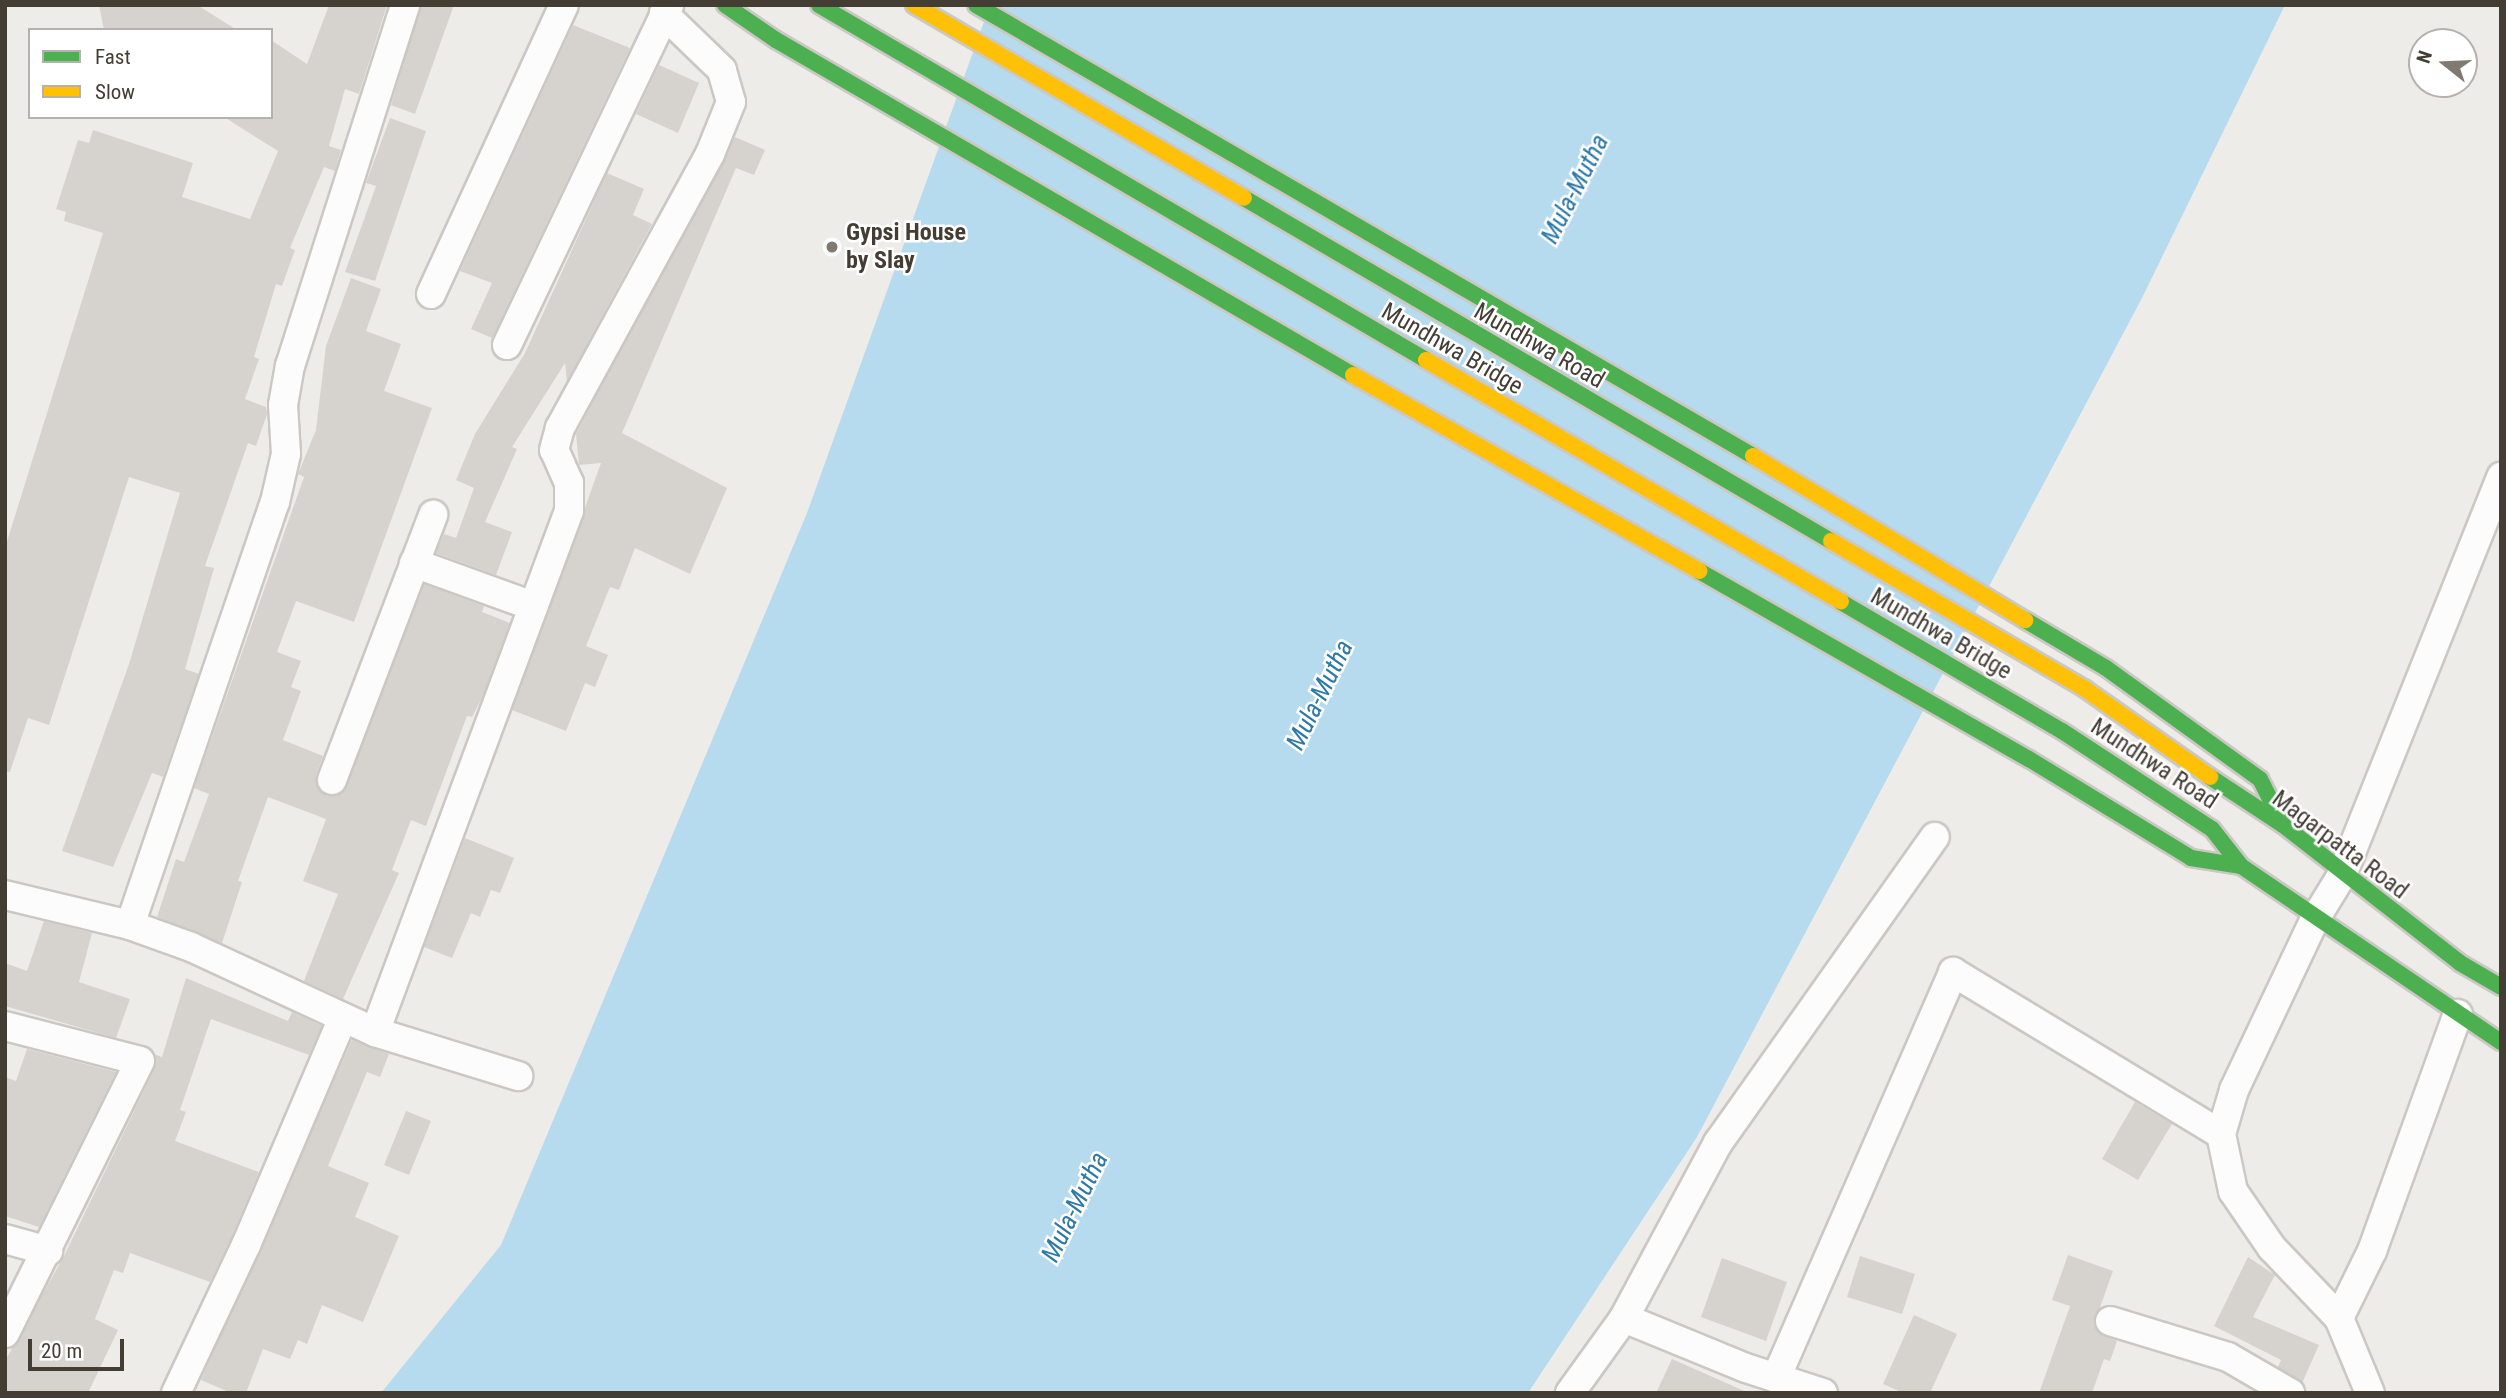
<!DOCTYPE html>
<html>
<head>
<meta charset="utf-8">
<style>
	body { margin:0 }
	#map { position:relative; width:2506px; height:1398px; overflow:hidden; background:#eeece8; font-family:"Roboto Condensed",sans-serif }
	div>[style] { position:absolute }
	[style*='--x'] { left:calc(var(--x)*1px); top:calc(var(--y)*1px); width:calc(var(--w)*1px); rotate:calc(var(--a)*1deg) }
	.water>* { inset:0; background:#b6daee }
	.building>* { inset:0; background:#d6d3cf }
	.roads { filter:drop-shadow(2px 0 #cbc8c4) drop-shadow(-2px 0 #cbc8c4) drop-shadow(0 2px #cbc8c4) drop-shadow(0 -2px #cbc8c4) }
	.street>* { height:28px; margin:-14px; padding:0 14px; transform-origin:14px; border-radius:14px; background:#fcfcfc }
	.fast>* { height:16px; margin:-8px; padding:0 8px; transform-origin:8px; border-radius:8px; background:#4caf50 }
	.slow>* { height:16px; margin:-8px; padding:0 8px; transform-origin:8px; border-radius:8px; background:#ffc107 }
	.dots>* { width:19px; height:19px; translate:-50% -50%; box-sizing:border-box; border:4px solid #fff; border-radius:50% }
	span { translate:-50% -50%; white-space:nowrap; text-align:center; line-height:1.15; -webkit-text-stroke:5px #fff; paint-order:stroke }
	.poi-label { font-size:24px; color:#443d34; font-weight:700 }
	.left { translate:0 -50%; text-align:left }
	.street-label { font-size:24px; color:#443d34 }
	.water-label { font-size:26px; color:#2b78a9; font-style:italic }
	.frame { position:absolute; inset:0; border:7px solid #443d34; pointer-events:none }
	.legend { position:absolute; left:28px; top:28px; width:245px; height:91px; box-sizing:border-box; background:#fff; border:2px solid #b4b1ae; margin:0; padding:9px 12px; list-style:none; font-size:21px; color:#443d34 }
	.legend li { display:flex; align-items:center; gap:14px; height:35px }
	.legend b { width:35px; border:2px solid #b4b1ae }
	.north { position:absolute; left:2408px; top:28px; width:70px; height:70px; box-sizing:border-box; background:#fff; border:2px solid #b4b1ae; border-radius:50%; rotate:288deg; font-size:19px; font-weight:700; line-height:28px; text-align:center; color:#443d34 }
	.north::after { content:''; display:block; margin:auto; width:24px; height:32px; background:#807a73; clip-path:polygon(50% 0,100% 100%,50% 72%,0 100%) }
	.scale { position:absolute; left:28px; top:1339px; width:96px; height:32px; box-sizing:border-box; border:4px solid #443d34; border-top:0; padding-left:9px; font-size:21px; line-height:24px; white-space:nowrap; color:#443d34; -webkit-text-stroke:5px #fff; paint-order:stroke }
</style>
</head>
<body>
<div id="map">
	<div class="water">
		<i style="clip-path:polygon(990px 5px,2285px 5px,2142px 298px,1697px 1137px,1528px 1393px,381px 1393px,501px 1245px,807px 513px)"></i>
	</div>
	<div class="building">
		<i style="clip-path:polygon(99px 5px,197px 5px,237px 30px,104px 30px)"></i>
		<i style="clip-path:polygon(329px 5px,387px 5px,359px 94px,345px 89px,329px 146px,341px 150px,335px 171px,324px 167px,290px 248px,295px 250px,282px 286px,276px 284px,254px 357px,259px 359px,245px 399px,266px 407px,267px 414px,256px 446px,248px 443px,205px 566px,214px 568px,185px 669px,199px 674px,163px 777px,152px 773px,113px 867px,62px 851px,129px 664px,180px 493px,129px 477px,49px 725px,28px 718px,10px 772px,5px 771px,5px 548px,103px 233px,64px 221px,66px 212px,56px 209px,78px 140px,89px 143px,93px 130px,193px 163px,182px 197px,250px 219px,278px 151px,224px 117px,271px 117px,271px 40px,307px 64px)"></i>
		<i style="clip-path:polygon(421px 5px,454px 5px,415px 114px,391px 105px)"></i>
		<i style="clip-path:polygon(573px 25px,630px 48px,492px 338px,471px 329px,492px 283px,460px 271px)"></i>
		<i style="clip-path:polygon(659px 65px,699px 83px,678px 133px,636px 114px)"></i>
		<i style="clip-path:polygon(390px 118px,426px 131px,375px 281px,345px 272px,376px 186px,366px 183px)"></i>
		<i style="clip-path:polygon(735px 137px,765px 150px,754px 175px,736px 168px,622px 433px,727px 488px,690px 574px,635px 548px,619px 590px,610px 587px,586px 646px,608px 655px,595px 687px,585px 683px,566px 731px,512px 710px,601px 463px,579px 465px,576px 434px)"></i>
		<i style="clip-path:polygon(607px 173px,644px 189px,633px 215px,652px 224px,567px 381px,565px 363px,512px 447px,517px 449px,485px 522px,512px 532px,496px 575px,436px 553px,444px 534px,456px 538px,474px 488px,456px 480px,475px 434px,525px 353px)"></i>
		<i style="clip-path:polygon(351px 278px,381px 289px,366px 331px,401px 344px,384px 391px,432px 408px,354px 622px,296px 601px,277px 652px,301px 661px,291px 687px,301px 691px,283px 740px,323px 756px,316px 775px,319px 790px,327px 796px,342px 793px,424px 584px,484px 606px,482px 612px,510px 623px,482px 698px,472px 717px,467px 716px,426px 826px,411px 820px,392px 870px,399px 873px,343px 999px,304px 981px,338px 894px,303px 881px,326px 819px,268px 797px,238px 881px,242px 882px,222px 943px,157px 917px,176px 859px,184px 862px,209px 794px,194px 788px,304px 477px,298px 474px,316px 430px,326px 346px)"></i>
		<i style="clip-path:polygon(465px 838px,514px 858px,500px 893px,491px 890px,480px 917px,471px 913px,452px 958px,424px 947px)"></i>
		<i style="clip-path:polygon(44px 921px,92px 933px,79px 982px,130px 999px,116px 1038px,5px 1006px,5px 963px,27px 971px)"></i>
		<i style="clip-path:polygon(186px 978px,288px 1021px,292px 1012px,322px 1026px,309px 1055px,211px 1019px,180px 1110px,186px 1112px,175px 1141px,259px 1172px,231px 1238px,210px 1282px,130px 1253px,123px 1273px,114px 1270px,95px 1319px,118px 1330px,88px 1393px,5px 1393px,5px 1361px,64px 1256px,155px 1068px,154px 1054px,162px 1057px)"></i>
		<i style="clip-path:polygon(352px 1040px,389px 1054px,380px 1077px,367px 1072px,328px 1166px,369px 1183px,355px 1217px,399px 1236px,363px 1322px,322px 1305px,307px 1344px,298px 1340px,290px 1359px,263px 1349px,246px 1393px,231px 1393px,201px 1380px)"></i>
		<i style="clip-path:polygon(27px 1049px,116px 1072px,39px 1227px,5px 1216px,5px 1077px,16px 1081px)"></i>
		<i style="clip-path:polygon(2135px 1102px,2172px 1124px,2138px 1180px,2102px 1159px)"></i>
		<i style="clip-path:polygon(406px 1111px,431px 1121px,409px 1175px,384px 1165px)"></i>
		<i style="clip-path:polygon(2068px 1255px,2113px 1271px,2094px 1324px,2098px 1333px,2117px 1341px,2110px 1361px,2104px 1359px,2092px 1393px,2039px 1393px,2070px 1306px,2052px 1300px)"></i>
		<i style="clip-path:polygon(1860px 1256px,1915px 1274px,1902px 1314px,1847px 1297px)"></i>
		<i style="clip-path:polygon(2248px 1257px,2275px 1275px,2253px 1317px,2319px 1345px,2302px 1383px,2278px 1367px,2281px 1360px,2214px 1326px)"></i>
		<i style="clip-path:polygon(1722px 1258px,1787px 1282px,1766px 1341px,1701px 1317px)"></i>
		<i style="clip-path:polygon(1914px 1315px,1957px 1334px,1930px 1393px,1903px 1393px,1883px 1384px)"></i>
		<i style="clip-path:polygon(1672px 1359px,1749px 1393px,1656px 1393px)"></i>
	</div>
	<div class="roads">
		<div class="street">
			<i style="--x:431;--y:294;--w:318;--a:-65.3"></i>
			<i style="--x:507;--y:345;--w:377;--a:-64.5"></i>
			<i style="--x:414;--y:563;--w:127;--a:19.9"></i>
			<i style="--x:332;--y:780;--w:284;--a:-69.1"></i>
			<i style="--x:5;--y:895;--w:129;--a:13.5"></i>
			<i style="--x:130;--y:925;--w:65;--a:19.8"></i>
			<i style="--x:191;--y:947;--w:203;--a:24.8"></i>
			<i style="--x:375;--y:1032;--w:150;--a:17.1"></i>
			<i style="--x:130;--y:925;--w:447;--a:-71.1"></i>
			<i style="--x:275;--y:502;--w:49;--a:-77.1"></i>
			<i style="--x:286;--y:454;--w:49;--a:-93.5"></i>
			<i style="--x:283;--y:405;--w:40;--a:-80"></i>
			<i style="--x:290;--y:366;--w:379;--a:-72.3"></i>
			<i style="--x:5;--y:1026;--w:139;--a:14.5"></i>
			<i style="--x:140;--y:1061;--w:304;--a:116.4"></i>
			<i style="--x:375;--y:1032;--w:556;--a:-69.58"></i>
			<i style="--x:569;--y:511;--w:28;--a:-90"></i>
			<i style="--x:569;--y:483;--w:36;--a:-114"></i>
			<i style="--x:554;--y:450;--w:23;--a:-75"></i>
			<i style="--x:560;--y:428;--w:312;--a:-61.3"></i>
			<i style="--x:710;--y:154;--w:56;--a:-68"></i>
			<i style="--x:731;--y:102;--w:33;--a:-106"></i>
			<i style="--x:722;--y:70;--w:81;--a:-136"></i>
			<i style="--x:5;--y:1239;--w:45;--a:15.6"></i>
			<i style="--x:1624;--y:1318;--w:132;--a:22.3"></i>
			<i style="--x:1746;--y:1368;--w:81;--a:18"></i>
			<i style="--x:2339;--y:1318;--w:75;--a:-63.8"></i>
			<i style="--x:2372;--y:1251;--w:252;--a:-70.1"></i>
			<i style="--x:2110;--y:1321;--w:123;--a:17"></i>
			<i style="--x:2228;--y:1357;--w:72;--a:30.1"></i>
			<i style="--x:1776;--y:1378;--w:443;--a:-66.4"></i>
			<i style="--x:1953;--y:972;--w:313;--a:31.2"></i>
			<i style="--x:176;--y:1393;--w:164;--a:-64.7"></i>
			<i style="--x:246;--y:1245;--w:247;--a:-66.9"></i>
			<i style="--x:1570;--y:1393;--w:92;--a:-54.2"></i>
			<i style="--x:1624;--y:1318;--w:199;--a:-61.8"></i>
			<i style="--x:1718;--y:1143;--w:375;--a:-54.7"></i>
			<i style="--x:2370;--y:1393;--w:81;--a:-112.5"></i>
			<i style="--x:2339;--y:1318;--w:97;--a:-133.7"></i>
			<i style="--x:2272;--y:1248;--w:69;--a:-124.4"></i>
			<i style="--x:2233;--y:1191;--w:58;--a:-101.9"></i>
			<i style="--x:2221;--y:1134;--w:46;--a:-73.5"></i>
			<i style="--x:2234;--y:1090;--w:189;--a:-64.7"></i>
			<i style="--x:2315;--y:919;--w:52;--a:-58.5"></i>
			<i style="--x:2342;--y:875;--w:429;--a:-68.2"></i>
		</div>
		<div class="fast">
			<i style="--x:725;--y:5;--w:62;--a:34.5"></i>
			<i style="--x:776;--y:40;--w:667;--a:30.14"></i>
			<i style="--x:819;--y:5;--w:703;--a:30.32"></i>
			<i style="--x:976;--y:5;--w:898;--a:30.13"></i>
			<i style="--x:1244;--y:198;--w:680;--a:30.3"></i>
			<i style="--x:1699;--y:571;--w:380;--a:29.7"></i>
			<i style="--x:2029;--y:759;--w:190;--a:31.4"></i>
			<i style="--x:2191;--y:858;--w:51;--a:9.1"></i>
			<i style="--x:1841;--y:602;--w:256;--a:30.3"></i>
			<i style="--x:2062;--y:731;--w:179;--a:33.2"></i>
			<i style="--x:2212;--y:829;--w:47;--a:51.9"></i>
			<i style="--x:2241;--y:866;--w:314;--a:34.1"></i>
			<i style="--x:2025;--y:620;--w:94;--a:30.7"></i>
			<i style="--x:2106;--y:668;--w:190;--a:35.8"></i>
			<i style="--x:2260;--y:779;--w:51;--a:63.4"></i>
			<i style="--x:2210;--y:777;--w:87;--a:33.3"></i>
			<i style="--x:2283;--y:825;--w:224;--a:37.9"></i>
			<i style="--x:2460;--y:963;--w:48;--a:30.3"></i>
		</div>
		<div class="slow">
			<i style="--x:914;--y:5;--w:382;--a:30.3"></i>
			<i style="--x:1426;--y:360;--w:480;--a:30.2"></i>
			<i style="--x:1353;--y:375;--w:398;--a:29.5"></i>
			<i style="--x:1753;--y:456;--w:318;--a:31.1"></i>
			<i style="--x:1831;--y:541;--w:294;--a:30.2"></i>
			<i style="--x:2085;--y:689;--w:153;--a:35.1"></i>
		</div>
	</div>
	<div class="dots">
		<i style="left:832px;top:247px;background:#807a73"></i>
	</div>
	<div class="poi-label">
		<span class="left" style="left:846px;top:247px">Gypsi House<br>by Slay</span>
	</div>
	<div class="street-label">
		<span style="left:1539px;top:346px;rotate:30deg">Mundhwa Road</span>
		<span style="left:1452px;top:349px;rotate:30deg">Mundhwa Bridge</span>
		<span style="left:1941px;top:634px;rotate:30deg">Mundhwa Bridge</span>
		<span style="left:2154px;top:764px;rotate:33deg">Mundhwa Road</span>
		<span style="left:2340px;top:845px;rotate:37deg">Magarpatta Road</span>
	</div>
	<div class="water-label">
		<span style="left:1575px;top:189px;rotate:-63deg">Mula-Mutha</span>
		<span style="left:1320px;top:695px;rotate:-64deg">Mula-Mutha</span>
		<span style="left:1075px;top:1207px;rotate:-64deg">Mula-Mutha</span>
	</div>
	<div class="frame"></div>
	<ul class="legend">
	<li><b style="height:9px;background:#4caf50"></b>Fast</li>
	<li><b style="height:9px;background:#ffc107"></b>Slow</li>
	</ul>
	<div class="north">N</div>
	<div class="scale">20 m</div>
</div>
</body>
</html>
